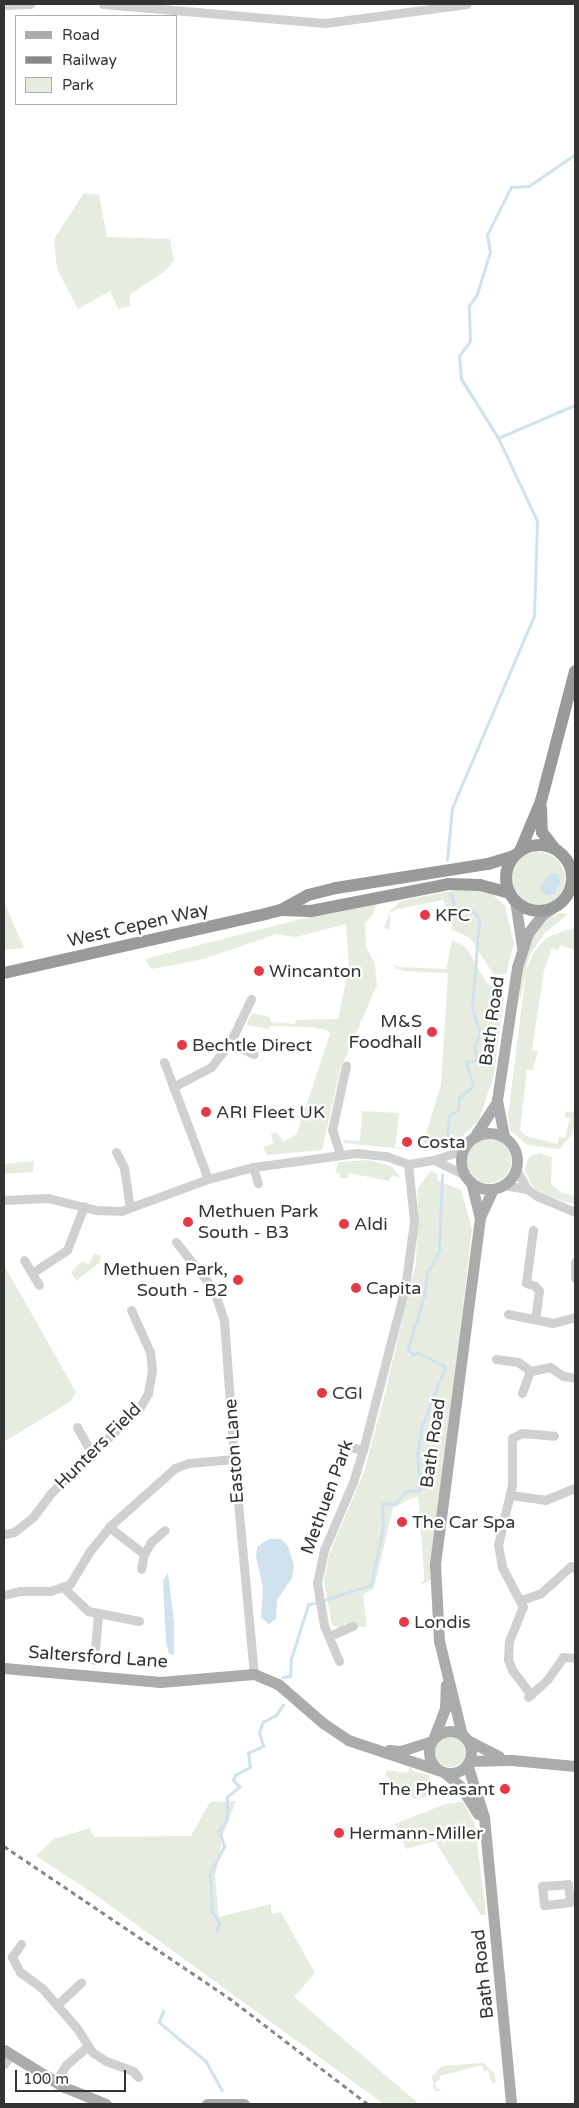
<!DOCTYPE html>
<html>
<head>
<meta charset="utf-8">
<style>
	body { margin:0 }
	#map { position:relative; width:579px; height:2108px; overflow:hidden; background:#fff; font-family:"Varela Round",sans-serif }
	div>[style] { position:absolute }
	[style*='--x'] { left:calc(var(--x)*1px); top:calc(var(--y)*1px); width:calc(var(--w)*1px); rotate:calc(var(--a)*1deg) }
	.green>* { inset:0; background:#e6ecdf }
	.round { border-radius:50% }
	.water>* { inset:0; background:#cfe2ee }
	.stream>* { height:2.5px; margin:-1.25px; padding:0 1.25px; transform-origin:1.25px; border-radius:1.25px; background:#cfe2ee }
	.minor>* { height:9px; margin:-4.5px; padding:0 4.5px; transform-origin:4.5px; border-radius:4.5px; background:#d0d0d0 }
	.major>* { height:11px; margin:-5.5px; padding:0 5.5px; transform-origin:5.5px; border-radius:5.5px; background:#ababab }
	.major>.ring { margin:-5.5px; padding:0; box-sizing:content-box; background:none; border:11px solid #ababab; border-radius:50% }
	.highway>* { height:12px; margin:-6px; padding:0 6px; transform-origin:6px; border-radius:6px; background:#9a9a9a }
	.highway>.ring { margin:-6px; padding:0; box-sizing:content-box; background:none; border:12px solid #9a9a9a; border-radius:50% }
	.rail>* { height:2.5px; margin-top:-1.25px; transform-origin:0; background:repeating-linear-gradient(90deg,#888 0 5px,transparent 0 9px) }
	.dots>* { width:14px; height:14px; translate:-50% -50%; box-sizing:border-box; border:2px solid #fff; border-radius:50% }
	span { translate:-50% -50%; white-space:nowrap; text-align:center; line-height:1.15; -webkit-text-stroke:5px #fff; paint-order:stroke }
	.poi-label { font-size:18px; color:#333 }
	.left { translate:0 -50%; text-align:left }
	.right { translate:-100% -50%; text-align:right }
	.street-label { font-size:18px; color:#333 }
	.frame { position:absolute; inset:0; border:5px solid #333; pointer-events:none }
	.legend { position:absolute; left:15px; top:15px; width:162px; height:90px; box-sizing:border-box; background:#fff; border:1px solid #adadad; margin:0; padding:6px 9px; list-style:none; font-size:15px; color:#333 }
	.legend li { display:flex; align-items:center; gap:10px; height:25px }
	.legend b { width:25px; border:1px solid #adadad }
	.scale { position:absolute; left:15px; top:2070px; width:111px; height:22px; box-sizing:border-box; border:2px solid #333; border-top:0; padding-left:6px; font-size:15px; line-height:18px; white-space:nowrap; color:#333; -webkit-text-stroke:4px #fff; paint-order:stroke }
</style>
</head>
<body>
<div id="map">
	<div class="green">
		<i style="clip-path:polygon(84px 193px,99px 195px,107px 237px,170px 239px,174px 261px,164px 272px,130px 294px,130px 306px,118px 309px,110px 291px,78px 309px,57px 269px,54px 239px)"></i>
		<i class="round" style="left:511px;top:852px;width:54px;height:54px"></i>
		<i style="clip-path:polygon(466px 888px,491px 893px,505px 906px,514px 944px,506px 974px,494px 975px,470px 938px,451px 929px,453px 922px,446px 923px,450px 913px,443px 900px,398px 909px,390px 913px,390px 929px,384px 928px,391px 910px,401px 901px)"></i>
		<i style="clip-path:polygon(379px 899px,372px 916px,365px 923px,366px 947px,375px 964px,377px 985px,340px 1070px,322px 1150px,267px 1155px,263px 1147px,273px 1144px,271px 1134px,278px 1133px,283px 1142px,297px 1134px,330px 1034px,327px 1030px,311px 1027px,270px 1026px,269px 1029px,246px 1025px,252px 1013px,270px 1017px,271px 1022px,295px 1024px,296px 1020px,338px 1019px,349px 967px,346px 924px,296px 937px,276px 934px,207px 958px,168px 966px,151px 969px,145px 959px)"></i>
		<i style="clip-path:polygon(4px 901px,4px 902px,24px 948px,4px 950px)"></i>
		<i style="clip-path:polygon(559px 913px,568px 914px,545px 933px,529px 956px,520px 1001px,520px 975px,534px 933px,546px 920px)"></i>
		<i style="clip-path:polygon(575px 927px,575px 950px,560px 945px,558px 950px,552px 948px,544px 971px,532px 1050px,538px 1051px,533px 1070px,527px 1070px,520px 1130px,526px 1136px,557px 1144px,559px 1137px,565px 1138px,570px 1118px,564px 1117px,567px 1111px,575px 1113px,575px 1122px,572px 1134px,560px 1149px,527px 1145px,510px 1130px,508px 1117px,526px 971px,534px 952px,546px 938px)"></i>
		<i style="clip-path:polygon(452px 941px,463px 945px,469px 952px,486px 982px,504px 997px,503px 1006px,494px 1074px,479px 1120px,453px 1145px,425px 1151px,424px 1140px,441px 1085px,448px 973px,405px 971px,396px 968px,395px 964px,398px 967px,446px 969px)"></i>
		<i style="clip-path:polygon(362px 1111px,399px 1113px,395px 1147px,414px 1150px,344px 1143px,343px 1140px,360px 1141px)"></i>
		<i class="round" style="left:467px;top:1139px;width:44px;height:44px"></i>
		<i style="clip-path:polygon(539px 1153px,552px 1157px,551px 1184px,560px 1192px,575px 1196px,575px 1205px,542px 1194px,533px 1187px,525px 1171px,526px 1164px,530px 1156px)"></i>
		<i style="clip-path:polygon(368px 1160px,391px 1166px,401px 1178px,392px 1175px,389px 1181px,349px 1173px,348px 1178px,340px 1178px,340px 1173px,335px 1173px,339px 1162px)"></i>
		<i style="clip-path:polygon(34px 1161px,33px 1172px,4px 1174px,4px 1164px)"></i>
		<i style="clip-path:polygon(430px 1171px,437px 1174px,438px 1181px,461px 1190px,472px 1229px,431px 1579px,423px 1584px,420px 1582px,424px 1581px,424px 1574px,419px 1506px,418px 1497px,412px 1498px,393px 1508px,374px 1588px,363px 1595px,367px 1627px,346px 1625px,344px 1622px,344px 1627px,339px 1628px,332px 1625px,324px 1581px,329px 1555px,364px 1472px,383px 1401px,416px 1263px,418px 1189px)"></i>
		<i style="clip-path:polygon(94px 1254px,101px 1256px,99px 1263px,76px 1281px,71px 1272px,82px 1261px,89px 1264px)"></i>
		<i style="clip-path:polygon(4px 1265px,76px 1392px,71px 1401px,4px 1442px)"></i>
		<i class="round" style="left:434px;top:1735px;width:32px;height:32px"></i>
		<i style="clip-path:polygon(411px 1765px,413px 1771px,428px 1775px,435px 1792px,432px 1796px,414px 1799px,385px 1775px,387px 1770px,407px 1773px)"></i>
		<i style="clip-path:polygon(236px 1801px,223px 1834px,215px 1876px,219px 1917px,271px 1904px,272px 1914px,281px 1912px,315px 1973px,294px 1997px,419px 2104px,384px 2104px,93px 1893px,36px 1856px,54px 1839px,90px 1828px,94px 1837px,191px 1836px,210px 1802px)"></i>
		<i style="clip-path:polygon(463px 1802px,475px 1824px,486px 1915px,481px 1915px,435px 1841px,406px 1849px,395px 1824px,445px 1804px)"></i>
		<i style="clip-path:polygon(483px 2063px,494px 2073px,496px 2082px,492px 2084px,488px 2070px,484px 2071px,482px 2065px,440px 2076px,440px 2080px,435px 2082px,437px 2089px,442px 2089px,436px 2092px,434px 2089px,432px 2076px,442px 2066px)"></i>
	</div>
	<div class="water">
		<i style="clip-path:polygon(551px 873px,559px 874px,560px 883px,555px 893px,547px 896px,541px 891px,541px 885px)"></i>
		<i style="clip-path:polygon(269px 1539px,281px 1539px,288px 1546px,294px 1566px,292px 1578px,277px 1600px,276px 1619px,269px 1624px,261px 1618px,263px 1587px,256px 1557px,257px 1547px)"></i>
		<i style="clip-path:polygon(168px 1573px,174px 1622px,174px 1655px,169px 1654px,166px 1643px,163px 1581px)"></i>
	</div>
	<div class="stream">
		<i style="--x:498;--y:438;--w:70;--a:-122.1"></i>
		<i style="--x:461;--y:379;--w:23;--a:-95"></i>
		<i style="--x:459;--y:356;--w:19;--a:-54"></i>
		<i style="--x:470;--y:341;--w:35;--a:-92"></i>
		<i style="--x:469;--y:306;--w:14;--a:-56"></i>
		<i style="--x:477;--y:294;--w:44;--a:-72.8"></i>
		<i style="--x:490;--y:252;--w:17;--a:-100"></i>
		<i style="--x:487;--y:235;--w:54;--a:-63.4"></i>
		<i style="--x:511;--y:187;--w:18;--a:-3"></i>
		<i style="--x:529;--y:186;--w:55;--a:-34.6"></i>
		<i style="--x:447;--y:860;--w:52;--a:-84.5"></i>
		<i style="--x:452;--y:808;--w:209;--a:-66.9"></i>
		<i style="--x:534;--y:616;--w:95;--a:-88.2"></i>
		<i style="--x:537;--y:521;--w:92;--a:-115.2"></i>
		<i style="--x:498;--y:438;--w:84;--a:-23.2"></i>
		<i style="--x:446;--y:1146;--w:30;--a:-84"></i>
		<i style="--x:449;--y:1116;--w:11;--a:-34"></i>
		<i style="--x:458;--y:1110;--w:12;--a:-85"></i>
		<i style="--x:459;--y:1098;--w:18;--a:-41"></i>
		<i style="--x:473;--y:1086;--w:25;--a:-106"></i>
		<i style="--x:466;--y:1062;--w:11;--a:-10"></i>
		<i style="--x:477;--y:1060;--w:14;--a:-102"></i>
		<i style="--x:474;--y:1046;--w:14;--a:-65"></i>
		<i style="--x:480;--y:1033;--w:25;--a:-108"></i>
		<i style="--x:472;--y:1009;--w:89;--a:-85.5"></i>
		<i style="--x:479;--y:920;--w:8;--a:-120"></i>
		<i style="--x:475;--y:913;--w:22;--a:-164"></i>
		<i style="--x:454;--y:907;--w:13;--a:-103"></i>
		<i style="--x:283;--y:1677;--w:7;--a:-8"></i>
		<i style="--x:290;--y:1676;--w:17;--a:-87"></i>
		<i style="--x:291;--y:1659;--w:57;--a:-72.5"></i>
		<i style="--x:308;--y:1605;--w:66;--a:-17.6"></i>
		<i style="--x:371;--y:1585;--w:60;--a:-78.5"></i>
		<i style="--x:383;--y:1526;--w:22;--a:-93"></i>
		<i style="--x:382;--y:1504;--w:14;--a:-4"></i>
		<i style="--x:396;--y:1503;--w:14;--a:-51"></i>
		<i style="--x:405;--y:1492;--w:15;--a:-8"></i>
		<i style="--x:420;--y:1490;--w:34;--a:-95"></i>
		<i style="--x:417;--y:1456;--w:30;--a:-81"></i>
		<i style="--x:422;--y:1426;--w:63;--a:-68.7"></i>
		<i style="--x:445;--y:1367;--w:30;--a:-152"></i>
		<i style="--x:419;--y:1353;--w:6;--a:162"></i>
		<i style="--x:413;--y:1355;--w:8;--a:-130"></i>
		<i style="--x:408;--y:1349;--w:55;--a:-73.2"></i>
		<i style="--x:424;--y:1296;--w:23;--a:-83"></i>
		<i style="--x:427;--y:1273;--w:25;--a:-61"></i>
		<i style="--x:439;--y:1251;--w:76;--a:-87.7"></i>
		<i style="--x:216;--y:1933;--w:10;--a:-73"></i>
		<i style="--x:219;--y:1923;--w:13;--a:-122"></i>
		<i style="--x:212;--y:1912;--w:38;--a:-93"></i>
		<i style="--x:210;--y:1874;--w:31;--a:-63"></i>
		<i style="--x:224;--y:1846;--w:16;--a:-108"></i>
		<i style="--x:219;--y:1831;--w:14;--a:-54"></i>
		<i style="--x:227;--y:1820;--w:23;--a:-90"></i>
		<i style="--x:227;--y:1797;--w:16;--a:-40"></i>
		<i style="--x:239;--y:1787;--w:9;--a:-131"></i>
		<i style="--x:233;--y:1780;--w:5;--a:-68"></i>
		<i style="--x:235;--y:1775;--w:17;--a:-28"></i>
		<i style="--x:250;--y:1767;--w:14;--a:-98"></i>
		<i style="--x:248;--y:1753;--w:17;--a:-25"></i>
		<i style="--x:263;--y:1746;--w:14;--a:-107"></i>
		<i style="--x:259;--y:1733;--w:12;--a:-70"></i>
		<i style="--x:263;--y:1722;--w:15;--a:-28"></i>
		<i style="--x:276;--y:1715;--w:12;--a:-55"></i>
		<i style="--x:164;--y:2011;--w:12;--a:114"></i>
		<i style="--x:159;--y:2022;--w:61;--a:39.7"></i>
		<i style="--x:206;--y:2061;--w:33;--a:61"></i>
	</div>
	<div class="minor">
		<i style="--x:103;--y:4;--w:223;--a:4.9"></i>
		<i style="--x:325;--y:23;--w:143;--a:-7.6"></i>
		<i style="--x:4;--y:5;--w:26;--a:-2"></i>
		<i style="--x:230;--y:1043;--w:26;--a:25"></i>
		<i style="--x:164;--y:1062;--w:125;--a:69.4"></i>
		<i style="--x:173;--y:1087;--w:43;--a:-27.8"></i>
		<i style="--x:211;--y:1067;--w:31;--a:-52"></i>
		<i style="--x:230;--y:1043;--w:49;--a:-64.5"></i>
		<i style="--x:116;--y:1152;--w:18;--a:63"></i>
		<i style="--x:124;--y:1168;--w:40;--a:81.5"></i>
		<i style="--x:340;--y:1154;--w:25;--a:-108"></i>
		<i style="--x:332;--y:1130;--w:66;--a:-77.7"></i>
		<i style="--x:434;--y:1160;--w:31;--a:-19"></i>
		<i style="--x:253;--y:1167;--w:17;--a:73"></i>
		<i style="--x:516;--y:1169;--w:23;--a:61"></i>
		<i style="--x:527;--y:1189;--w:12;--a:35"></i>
		<i style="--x:537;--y:1196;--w:41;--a:22.8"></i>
		<i style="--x:504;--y:1185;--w:23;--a:10"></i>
		<i style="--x:4;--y:1200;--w:44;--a:-2.6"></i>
		<i style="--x:48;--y:1198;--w:49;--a:14"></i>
		<i style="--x:96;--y:1210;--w:25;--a:2"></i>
		<i style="--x:121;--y:1211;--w:93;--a:-20.2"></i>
		<i style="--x:208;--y:1179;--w:47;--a:-14.9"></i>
		<i style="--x:253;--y:1167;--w:104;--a:-7.7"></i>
		<i style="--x:356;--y:1153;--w:30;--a:6"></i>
		<i style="--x:386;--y:1156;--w:23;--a:20"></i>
		<i style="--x:408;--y:1164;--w:26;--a:-9"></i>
		<i style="--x:434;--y:1160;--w:32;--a:26"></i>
		<i style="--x:533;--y:1230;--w:53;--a:97.5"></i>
		<i style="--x:526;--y:1283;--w:9;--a:18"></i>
		<i style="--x:535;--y:1286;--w:6;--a:51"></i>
		<i style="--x:539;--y:1291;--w:28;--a:98"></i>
		<i style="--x:176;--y:1242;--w:61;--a:51.6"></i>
		<i style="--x:214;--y:1290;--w:32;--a:72"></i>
		<i style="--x:224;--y:1320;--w:139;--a:85.9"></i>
		<i style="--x:234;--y:1459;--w:216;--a:84.7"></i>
		<i style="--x:24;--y:1260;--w:29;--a:59"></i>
		<i style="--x:575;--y:1262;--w:16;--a:90"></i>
		<i style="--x:32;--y:1273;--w:42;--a:-33.3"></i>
		<i style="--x:67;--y:1250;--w:47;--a:-68.9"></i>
		<i style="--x:508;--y:1314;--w:46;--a:11.3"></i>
		<i style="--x:553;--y:1323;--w:23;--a:-15"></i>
		<i style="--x:496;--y:1359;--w:22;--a:8"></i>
		<i style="--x:518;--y:1362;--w:16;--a:35"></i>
		<i style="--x:531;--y:1371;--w:19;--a:-12"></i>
		<i style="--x:550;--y:1367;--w:16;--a:35"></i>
		<i style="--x:563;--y:1376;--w:12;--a:9"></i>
		<i style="--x:522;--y:1393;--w:23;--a:-70"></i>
		<i style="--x:77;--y:1427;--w:33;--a:61"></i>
		<i style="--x:346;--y:1446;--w:17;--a:13"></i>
		<i style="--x:511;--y:1495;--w:34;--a:8"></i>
		<i style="--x:545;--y:1500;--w:32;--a:-22"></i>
		<i style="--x:109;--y:1527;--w:44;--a:37.6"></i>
		<i style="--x:144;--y:1554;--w:15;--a:101"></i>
		<i style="--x:4;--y:1534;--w:10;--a:-11"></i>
		<i style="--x:14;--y:1532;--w:24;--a:-38"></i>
		<i style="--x:33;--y:1517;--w:30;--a:-53"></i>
		<i style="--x:51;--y:1493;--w:124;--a:-44"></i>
		<i style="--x:140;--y:1407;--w:16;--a:-60"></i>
		<i style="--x:148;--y:1393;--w:23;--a:-80"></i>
		<i style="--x:152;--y:1370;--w:18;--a:-96"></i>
		<i style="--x:150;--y:1352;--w:46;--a:-114.3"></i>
		<i style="--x:144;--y:1554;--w:14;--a:-60"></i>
		<i style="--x:151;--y:1542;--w:18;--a:-41"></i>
		<i style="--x:63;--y:1587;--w:35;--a:44"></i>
		<i style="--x:88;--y:1611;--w:52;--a:11.1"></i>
		<i style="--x:4;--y:1595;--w:16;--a:-14"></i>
		<i style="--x:20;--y:1591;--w:30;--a:0"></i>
		<i style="--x:50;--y:1591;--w:21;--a:-19"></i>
		<i style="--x:70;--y:1584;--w:39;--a:-59"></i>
		<i style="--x:90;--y:1551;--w:33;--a:-51"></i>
		<i style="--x:111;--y:1525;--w:86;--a:-41.7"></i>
		<i style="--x:175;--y:1468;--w:15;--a:-20"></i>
		<i style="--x:189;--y:1463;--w:45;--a:-5.1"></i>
		<i style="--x:521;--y:1600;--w:21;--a:-19"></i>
		<i style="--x:541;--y:1593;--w:40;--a:-42"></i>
		<i style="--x:571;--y:1566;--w:5;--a:37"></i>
		<i style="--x:329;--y:1636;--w:26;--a:-23"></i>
		<i style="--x:94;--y:1660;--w:45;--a:-84.9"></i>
		<i style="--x:339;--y:1661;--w:39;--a:-113"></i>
		<i style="--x:324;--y:1625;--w:43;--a:-99.5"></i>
		<i style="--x:317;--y:1583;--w:34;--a:-78"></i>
		<i style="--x:324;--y:1550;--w:74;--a:-66.9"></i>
		<i style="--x:353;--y:1482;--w:34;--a:-73"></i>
		<i style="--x:363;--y:1450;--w:167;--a:-75.5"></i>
		<i style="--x:405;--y:1288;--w:68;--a:-82.3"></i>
		<i style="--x:414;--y:1221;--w:57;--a:-96"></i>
		<i style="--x:531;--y:1695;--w:31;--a:-127"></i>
		<i style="--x:512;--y:1670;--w:12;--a:-110"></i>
		<i style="--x:508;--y:1659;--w:18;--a:-87"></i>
		<i style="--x:509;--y:1641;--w:37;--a:-68"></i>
		<i style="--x:523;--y:1607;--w:45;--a:-117.7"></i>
		<i style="--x:502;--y:1567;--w:22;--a:-100"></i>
		<i style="--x:498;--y:1545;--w:62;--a:-76.9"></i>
		<i style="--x:512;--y:1485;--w:47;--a:-90"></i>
		<i style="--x:512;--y:1438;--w:11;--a:-27"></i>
		<i style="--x:522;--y:1433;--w:32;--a:5"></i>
		<i style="--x:528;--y:1697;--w:25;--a:-42"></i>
		<i style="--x:547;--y:1680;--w:28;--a:-55"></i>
		<i style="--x:563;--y:1657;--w:12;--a:5"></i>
		<i style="--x:568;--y:1884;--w:18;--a:84"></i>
		<i style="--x:570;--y:1902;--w:26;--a:173"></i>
		<i style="--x:544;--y:1905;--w:19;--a:-96"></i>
		<i style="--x:542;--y:1886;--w:26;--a:-4"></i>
		<i style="--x:21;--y:1944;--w:16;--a:125"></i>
		<i style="--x:12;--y:1957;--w:17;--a:62"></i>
		<i style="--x:20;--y:1972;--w:27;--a:36"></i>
		<i style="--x:42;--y:1988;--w:52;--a:48.9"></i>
		<i style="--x:76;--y:2027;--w:30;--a:57"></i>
		<i style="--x:92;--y:2052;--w:17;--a:33"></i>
		<i style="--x:106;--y:2061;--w:29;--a:20"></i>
		<i style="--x:133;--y:2071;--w:8;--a:50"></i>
		<i style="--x:57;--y:2005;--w:33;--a:-43"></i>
		<i style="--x:4;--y:2064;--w:11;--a:-52"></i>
		<i style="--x:55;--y:2082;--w:20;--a:-57"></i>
		<i style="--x:66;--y:2065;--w:28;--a:-41"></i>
	</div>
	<div class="major">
		<i style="--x:515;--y:900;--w:48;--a:81.5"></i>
		<i class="ring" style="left:461px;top:1133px;width:45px;height:45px"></i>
		<i style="--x:476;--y:1134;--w:38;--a:-57"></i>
		<i style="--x:504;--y:1136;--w:37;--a:-101"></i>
		<i style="--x:497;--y:1100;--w:134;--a:-81.4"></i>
		<i style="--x:517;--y:967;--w:36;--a:-72"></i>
		<i style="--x:528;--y:933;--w:23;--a:-52"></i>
		<i style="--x:542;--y:915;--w:11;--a:-34"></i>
		<i style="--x:471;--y:1182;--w:36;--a:76"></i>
		<i style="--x:4;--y:1668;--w:157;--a:5.1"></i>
		<i style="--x:160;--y:1682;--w:94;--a:-4.9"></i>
		<i style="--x:254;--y:1674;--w:26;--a:23"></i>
		<i style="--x:278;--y:1684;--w:60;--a:40.9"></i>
		<i style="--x:323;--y:1723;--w:30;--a:34"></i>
		<i style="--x:348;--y:1740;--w:95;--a:18.4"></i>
		<i class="ring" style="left:429px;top:1731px;width:31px;height:31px"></i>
		<i style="--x:462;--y:1735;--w:97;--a:-103.7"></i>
		<i style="--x:439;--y:1641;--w:77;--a:-93"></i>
		<i style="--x:435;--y:1564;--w:350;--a:-82.6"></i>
		<i style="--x:480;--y:1217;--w:31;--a:-65"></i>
		<i style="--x:434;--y:1737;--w:30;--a:-69"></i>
		<i style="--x:445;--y:1709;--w:24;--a:-88"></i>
		<i style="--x:467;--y:1740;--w:36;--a:27"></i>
		<i style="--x:389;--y:1750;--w:12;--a:5"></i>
		<i style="--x:401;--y:1751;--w:32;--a:-18"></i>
		<i style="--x:469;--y:1761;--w:43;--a:-1.3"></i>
		<i style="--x:512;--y:1760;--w:63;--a:5.4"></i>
		<i style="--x:467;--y:1764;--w:56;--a:72.2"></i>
		<i style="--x:484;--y:1817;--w:288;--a:84.6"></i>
		<i style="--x:445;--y:1773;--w:21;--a:41"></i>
		<i style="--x:461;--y:1787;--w:32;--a:58"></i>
		<i style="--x:4;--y:2050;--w:70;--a:31.7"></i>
		<i style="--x:64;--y:2087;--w:45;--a:22"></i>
		<i style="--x:207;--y:2104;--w:37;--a:0"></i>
	</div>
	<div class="highway">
		<i style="--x:541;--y:808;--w:24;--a:88"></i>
		<i style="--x:542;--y:832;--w:20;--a:53"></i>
		<i class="ring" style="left:506px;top:845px;width:54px;height:54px"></i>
		<i style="--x:520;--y:851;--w:54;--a:-67.2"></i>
		<i style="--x:541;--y:801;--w:134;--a:-75.3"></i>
		<i style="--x:281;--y:910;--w:30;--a:2"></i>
		<i style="--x:311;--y:911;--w:140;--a:-11.1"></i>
		<i style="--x:448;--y:884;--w:32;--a:2"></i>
		<i style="--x:480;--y:885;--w:31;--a:15"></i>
		<i style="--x:4;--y:973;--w:268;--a:-12.7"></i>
		<i style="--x:265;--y:914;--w:16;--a:-14"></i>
		<i style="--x:281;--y:910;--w:31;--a:-29"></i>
		<i style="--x:308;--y:895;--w:29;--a:-14"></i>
		<i style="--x:336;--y:888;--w:154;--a:-9"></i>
		<i style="--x:488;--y:864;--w:27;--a:-17"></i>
	</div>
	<div class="rail">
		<i style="--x:4;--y:1846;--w:270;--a:34"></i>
		<i style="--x:228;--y:1997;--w:176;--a:37.4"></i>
	</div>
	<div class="dots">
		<i style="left:425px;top:915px;background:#e63946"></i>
		<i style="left:259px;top:971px;background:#e63946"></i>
		<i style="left:432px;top:1032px;background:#e63946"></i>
		<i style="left:182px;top:1045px;background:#e63946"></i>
		<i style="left:206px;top:1112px;background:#e63946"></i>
		<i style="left:407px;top:1142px;background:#e63946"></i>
		<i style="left:188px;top:1222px;background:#e63946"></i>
		<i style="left:344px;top:1224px;background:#e63946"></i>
		<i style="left:238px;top:1280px;background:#e63946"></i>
		<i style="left:356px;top:1288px;background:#e63946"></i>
		<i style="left:322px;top:1393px;background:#e63946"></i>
		<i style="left:402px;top:1522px;background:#e63946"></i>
		<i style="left:404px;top:1622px;background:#e63946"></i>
		<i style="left:505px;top:1789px;background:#e63946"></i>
		<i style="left:339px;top:1833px;background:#e63946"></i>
	</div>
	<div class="poi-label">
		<span class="left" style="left:435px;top:915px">KFC</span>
		<span class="left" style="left:269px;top:971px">Wincanton</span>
		<span class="right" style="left:422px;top:1032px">M&amp;S<br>Foodhall</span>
		<span class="left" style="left:192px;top:1045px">Bechtle Direct</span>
		<span class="left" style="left:216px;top:1112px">ARI Fleet UK</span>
		<span class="left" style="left:417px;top:1142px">Costa</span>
		<span class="left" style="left:198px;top:1222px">Methuen Park<br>South - B3</span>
		<span class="left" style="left:354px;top:1224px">Aldi</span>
		<span class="right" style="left:228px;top:1280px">Methuen Park,<br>South - B2</span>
		<span class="left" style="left:366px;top:1288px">Capita</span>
		<span class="left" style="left:332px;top:1393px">CGI</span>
		<span class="left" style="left:412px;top:1522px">The Car Spa</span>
		<span class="left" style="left:414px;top:1622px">Londis</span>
		<span class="right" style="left:495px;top:1789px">The Pheasant</span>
		<span class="left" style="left:349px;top:1833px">Hermann-Miller</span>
	</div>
	<div class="street-label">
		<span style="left:138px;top:925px;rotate:-13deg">West Cepen Way</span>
		<span style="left:492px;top:1021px;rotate:-82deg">Bath Road</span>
		<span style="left:433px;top:1443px;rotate:-82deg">Bath Road</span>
		<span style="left:98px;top:1446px;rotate:-45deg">Hunters Field</span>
		<span style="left:234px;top:1451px;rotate:-94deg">Easton Lane</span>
		<span style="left:327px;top:1497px;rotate:-70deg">Methuen Park</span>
		<span style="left:98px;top:1657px;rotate:4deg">Saltersford Lane</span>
		<span style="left:483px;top:1974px;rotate:-96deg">Bath Road</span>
	</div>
	<div class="frame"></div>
	<ul class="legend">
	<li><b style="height:6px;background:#ababab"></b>Road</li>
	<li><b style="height:6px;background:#888"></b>Railway</li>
	<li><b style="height:14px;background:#e6ecdf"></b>Park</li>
	</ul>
	<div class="scale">100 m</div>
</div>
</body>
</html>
